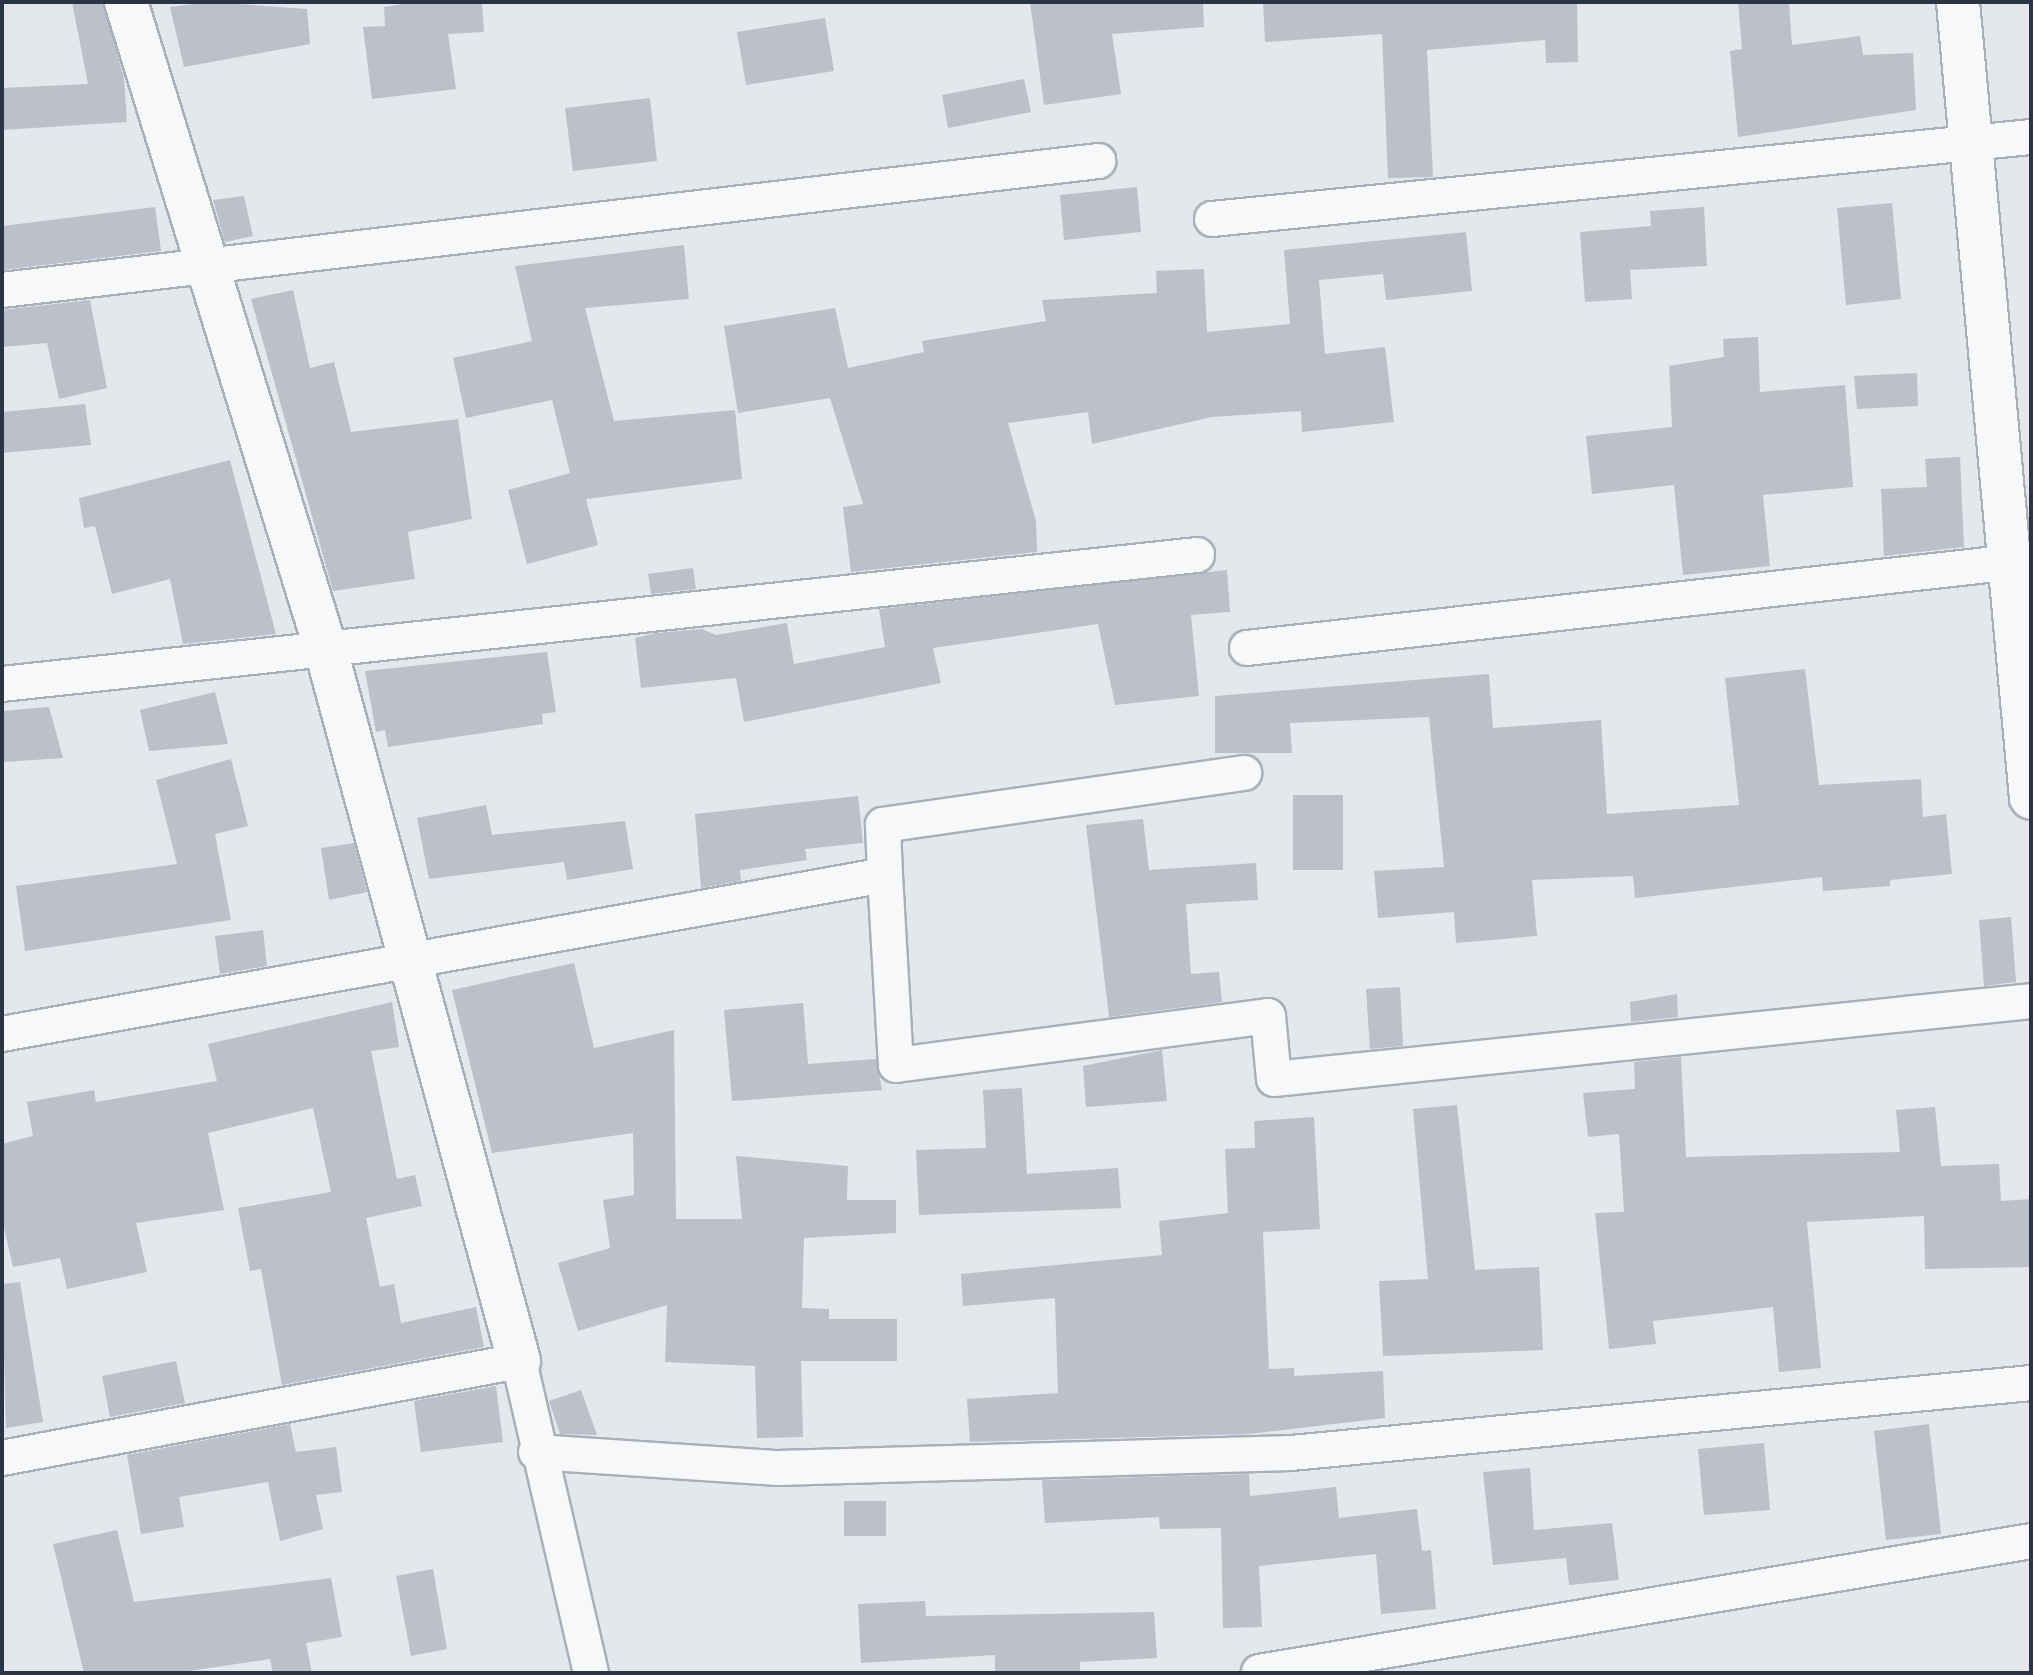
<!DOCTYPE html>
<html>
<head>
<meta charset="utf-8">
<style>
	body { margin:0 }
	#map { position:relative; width:2033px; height:1675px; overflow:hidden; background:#e4e7ec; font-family:Commissioner,sans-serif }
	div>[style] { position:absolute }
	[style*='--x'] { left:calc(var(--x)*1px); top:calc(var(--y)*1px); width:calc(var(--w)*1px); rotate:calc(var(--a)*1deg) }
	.building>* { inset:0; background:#bbc0ca }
	.roads { filter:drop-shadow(2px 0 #a9aeb7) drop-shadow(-2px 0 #a9aeb7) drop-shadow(0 2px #a9aeb7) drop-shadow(0 -2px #a9aeb7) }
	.minor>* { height:34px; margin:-17px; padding:0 17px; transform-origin:17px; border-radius:17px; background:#f7f8fa }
	.tertiary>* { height:42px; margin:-21px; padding:0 21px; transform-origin:21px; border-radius:21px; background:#f7f8fa }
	span { translate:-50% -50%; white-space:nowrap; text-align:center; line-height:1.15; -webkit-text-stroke:6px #f4f6f9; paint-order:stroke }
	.frame { position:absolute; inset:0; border:4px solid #2b3445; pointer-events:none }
</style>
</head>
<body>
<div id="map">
	<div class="building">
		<i style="clip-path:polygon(72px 2px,103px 2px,124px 78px,127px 122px,2px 130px,2px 88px,88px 84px)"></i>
		<i style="clip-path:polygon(209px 2px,307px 9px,310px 44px,184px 67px,170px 7px)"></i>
		<i style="clip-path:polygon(414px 2px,482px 2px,484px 32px,448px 34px,456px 89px,372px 99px,363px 27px,385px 26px,384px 7px)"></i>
		<i style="clip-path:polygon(1030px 2px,1203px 2px,1204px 27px,1112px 34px,1121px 94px,1044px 105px)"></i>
		<i style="clip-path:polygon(1263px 2px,1577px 2px,1578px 62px,1546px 63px,1545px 40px,1427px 50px,1433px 177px,1388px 178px,1382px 34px,1265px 42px)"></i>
		<i style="clip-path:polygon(1738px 2px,1789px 2px,1792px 45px,1860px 36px,1863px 55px,1913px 53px,1916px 110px,1738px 137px,1730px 51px,1742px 49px)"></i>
		<i style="clip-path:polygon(825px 18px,834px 71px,746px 85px,737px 32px)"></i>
		<i style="clip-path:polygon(1024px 79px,1031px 112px,948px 128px,942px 95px)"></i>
		<i style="clip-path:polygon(650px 98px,657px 161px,573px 171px,565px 108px)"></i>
		<i style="clip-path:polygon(1137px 187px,1141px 232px,1064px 240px,1060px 195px)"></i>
		<i style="clip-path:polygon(244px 196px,253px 236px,225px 242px,213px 200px)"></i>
		<i style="clip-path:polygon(1892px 203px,1901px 299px,1846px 305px,1837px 208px)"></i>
		<i style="clip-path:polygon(155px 207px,161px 251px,2px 270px,2px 226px)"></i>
		<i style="clip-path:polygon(1704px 207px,1707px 266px,1630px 270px,1632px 299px,1585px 302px,1580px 232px,1651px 226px,1650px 211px)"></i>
		<i style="clip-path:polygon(1466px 232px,1472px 291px,1386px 300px,1383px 274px,1319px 280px,1325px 354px,1385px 347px,1394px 422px,1302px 432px,1301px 411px,1212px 417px,1092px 444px,1088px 412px,1008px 423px,1036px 521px,1037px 552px,851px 572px,843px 507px,863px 504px,830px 398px,738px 413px,724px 326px,835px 308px,848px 368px,924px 352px,922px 341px,1046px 321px,1042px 300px,1157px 293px,1156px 271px,1204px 269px,1207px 332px,1290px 324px,1284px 250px)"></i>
		<i style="clip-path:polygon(684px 245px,689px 299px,585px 308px,614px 421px,735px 410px,742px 479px,586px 499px,598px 545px,527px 564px,508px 490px,570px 473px,552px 400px,466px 418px,453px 358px,532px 341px,515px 266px)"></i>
		<i style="clip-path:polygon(293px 290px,310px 368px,334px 362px,351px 432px,458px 419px,472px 519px,408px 532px,415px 579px,333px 591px,251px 299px)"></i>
		<i style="clip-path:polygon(90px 300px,107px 388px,59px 399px,47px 343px,2px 347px,2px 310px)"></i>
		<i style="clip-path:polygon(1758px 337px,1760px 392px,1845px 385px,1853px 487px,1763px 495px,1770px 566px,1683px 575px,1674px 485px,1592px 494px,1586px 436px,1672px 427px,1669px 366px,1724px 357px,1723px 339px)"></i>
		<i style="clip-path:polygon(1917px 373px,1918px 406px,1857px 409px,1854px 376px)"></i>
		<i style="clip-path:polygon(85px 404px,91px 445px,2px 453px,2px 412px)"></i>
		<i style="clip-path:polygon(1960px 457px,1964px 547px,1884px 556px,1881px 489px,1927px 487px,1925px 459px)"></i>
		<i style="clip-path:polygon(230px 460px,276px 634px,183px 644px,170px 579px,112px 594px,95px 526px,84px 528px,79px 498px)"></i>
		<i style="clip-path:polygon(693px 568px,696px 589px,651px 594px,648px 574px)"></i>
		<i style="clip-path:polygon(1227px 570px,1230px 612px,1191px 615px,1199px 696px,1115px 705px,1098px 624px,933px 648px,941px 683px,744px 722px,736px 678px,641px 688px,635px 638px,656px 633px,702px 629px,716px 635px,787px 623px,794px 664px,885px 647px,879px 609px)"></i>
		<i style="clip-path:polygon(547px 652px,556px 712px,542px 714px,543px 724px,388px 747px,385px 730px,376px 732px,365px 671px)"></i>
		<i style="clip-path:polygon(1805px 669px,1819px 785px,1921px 779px,1923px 817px,1946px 814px,1952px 874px,1890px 880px,1890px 886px,1823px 891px,1822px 877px,1635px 898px,1633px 876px,1532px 880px,1537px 936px,1456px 943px,1454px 912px,1378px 918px,1374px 871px,1444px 867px,1429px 717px,1290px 723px,1292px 753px,1215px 753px,1215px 696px,1489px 674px,1493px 728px,1601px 720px,1607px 814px,1739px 805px,1725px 678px)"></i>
		<i style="clip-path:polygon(215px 692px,228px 744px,149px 751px,140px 710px)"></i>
		<i style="clip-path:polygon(49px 707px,63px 758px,4px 762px,2px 711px)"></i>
		<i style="clip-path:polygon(231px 759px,248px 826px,215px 834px,231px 920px,25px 951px,16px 886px,177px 864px,156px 780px)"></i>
		<i style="clip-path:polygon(1293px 795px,1343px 795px,1343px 870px,1293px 870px)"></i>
		<i style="clip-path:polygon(858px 796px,863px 843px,805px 849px,807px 860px,740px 870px,741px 881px,701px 888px,695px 814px)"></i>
		<i style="clip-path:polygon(486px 805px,492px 835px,625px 821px,633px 869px,567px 880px,564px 862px,429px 879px,417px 818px)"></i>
		<i style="clip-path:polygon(1143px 819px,1149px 870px,1256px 863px,1258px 900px,1186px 904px,1191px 974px,1219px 972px,1222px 1002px,1109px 1017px,1086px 825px)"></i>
		<i style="clip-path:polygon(354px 843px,367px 892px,329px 900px,321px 848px)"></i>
		<i style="clip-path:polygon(2011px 917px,2016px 982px,1984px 986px,1979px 920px)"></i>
		<i style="clip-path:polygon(263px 930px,267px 966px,220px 974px,215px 936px)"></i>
		<i style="clip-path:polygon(574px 963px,594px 1048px,674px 1030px,676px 1219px,742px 1219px,736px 1156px,848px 1166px,847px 1200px,896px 1200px,896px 1233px,804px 1238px,802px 1308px,829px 1309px,829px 1319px,897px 1319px,897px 1361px,801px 1361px,803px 1437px,757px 1438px,755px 1366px,665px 1362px,667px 1305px,578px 1331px,558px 1263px,610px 1248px,603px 1200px,634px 1195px,633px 1133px,492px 1153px,452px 990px)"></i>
		<i style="clip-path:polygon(1400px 987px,1403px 1046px,1370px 1049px,1366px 989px)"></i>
		<i style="clip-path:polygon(1677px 994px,1678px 1017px,1631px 1022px,1630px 1002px)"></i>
		<i style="clip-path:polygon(392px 1002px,399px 1047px,371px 1051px,397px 1179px,415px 1175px,422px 1206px,366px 1218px,380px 1287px,394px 1284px,401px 1323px,476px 1307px,484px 1347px,282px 1385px,261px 1269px,250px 1271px,238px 1208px,331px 1192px,313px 1108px,208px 1133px,224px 1210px,136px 1223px,147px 1272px,67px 1289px,60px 1258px,13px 1267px,2px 1219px,2px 1144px,33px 1136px,27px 1102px,94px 1090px,96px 1102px,217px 1081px,208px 1044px)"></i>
		<i style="clip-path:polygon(803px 1003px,808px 1064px,876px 1059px,882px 1090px,732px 1101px,724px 1010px)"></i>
		<i style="clip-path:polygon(1162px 1050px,1167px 1101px,1086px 1107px,1083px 1066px)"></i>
		<i style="clip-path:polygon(1681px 1057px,1686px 1157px,1900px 1152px,1896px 1110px,1935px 1107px,1941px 1166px,1999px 1164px,2001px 1201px,2031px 1199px,2031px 1267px,1925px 1269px,1924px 1216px,1807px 1222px,1821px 1368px,1779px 1372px,1773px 1307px,1653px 1321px,1656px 1344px,1609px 1349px,1595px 1213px,1624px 1212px,1619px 1134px,1588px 1137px,1583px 1093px,1635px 1089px,1634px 1062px)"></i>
		<i style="clip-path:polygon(1022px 1088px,1027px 1174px,1118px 1168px,1121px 1208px,919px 1215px,916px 1150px,986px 1148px,983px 1090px)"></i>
		<i style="clip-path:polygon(1457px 1105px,1475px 1270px,1539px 1267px,1543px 1350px,1383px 1356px,1379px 1281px,1428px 1279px,1413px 1109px)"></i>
		<i style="clip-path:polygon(1314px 1117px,1320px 1229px,1263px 1232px,1269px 1369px,1294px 1368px,1294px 1376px,1383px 1371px,1385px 1418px,1249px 1434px,970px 1442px,967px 1399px,1058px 1393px,1055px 1298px,963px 1306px,961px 1274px,1162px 1255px,1159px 1221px,1228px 1213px,1225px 1149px,1255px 1148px,1254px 1121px)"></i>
		<i style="clip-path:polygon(20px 1282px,43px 1422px,6px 1428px,2px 1284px)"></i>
		<i style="clip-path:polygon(176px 1361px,185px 1403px,110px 1417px,102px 1376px)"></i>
		<i style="clip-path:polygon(496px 1386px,503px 1442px,421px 1452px,414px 1401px)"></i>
		<i style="clip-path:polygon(581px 1390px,597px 1435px,560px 1434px,549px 1401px)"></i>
		<i style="clip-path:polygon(290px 1424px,296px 1452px,336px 1447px,342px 1492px,316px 1495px,323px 1529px,280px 1541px,268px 1482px,179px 1497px,184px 1527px,141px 1534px,127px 1455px)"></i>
		<i style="clip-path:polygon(1929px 1424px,1941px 1534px,1886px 1540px,1874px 1431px)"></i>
		<i style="clip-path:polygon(1764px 1443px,1770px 1510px,1704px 1515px,1698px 1449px)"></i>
		<i style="clip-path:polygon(1530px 1468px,1534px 1530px,1612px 1523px,1619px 1580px,1569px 1585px,1566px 1558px,1493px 1565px,1483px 1472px)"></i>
		<i style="clip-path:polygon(1249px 1474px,1250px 1496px,1336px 1487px,1339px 1518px,1417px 1509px,1422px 1551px,1431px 1550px,1436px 1609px,1381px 1614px,1376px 1554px,1259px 1566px,1262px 1627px,1223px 1628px,1221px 1528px,1160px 1529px,1159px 1517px,1045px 1523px,1042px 1480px)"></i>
		<i style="clip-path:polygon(844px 1501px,886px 1501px,886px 1536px,844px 1536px)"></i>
		<i style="clip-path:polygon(117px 1530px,134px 1602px,331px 1578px,342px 1637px,306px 1643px,312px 1673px,273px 1673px,270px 1659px,176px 1673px,84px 1673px,53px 1544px)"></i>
		<i style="clip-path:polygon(433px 1569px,447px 1649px,411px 1656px,396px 1576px)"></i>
		<i style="clip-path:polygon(925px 1601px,926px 1616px,1154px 1612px,1157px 1658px,1080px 1662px,1080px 1673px,995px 1673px,995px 1655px,861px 1663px,858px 1604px)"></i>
	</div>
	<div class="roads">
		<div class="minor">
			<i style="--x:1212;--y:219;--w:823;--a:-5.72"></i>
			<i style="--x:2;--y:290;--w:1104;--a:-6.71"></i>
			<i style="--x:1247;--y:648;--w:789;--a:-6.4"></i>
			<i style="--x:2;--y:684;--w:1202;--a:-6.16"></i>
			<i style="--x:885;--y:875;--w:50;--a:-92.3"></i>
			<i style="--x:883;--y:825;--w:365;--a:-8.2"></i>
			<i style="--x:2;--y:1034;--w:897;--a:-10.21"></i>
			<i style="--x:885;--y:875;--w:190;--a:86.7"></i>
			<i style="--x:896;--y:1065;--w:375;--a:-7.5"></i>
			<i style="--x:1268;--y:1016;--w:63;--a:84.6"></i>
			<i style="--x:1274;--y:1079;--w:761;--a:-5.88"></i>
			<i style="--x:536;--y:1452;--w:243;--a:3.8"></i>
			<i style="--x:778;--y:1468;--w:513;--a:-1.67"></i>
			<i style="--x:1291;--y:1453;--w:743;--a:-5.4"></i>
			<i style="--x:2;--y:1458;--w:526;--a:-10.63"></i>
			<i style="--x:519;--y:1361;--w:320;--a:77"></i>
			<i style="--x:1259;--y:1672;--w:783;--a:-9.63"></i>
		</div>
		<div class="tertiary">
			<i style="--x:126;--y:2;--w:678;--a:72.85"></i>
			<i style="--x:326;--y:650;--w:737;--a:74.81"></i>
			<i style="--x:1958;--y:2;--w:799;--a:84.76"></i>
		</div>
	</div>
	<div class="frame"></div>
</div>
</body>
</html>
